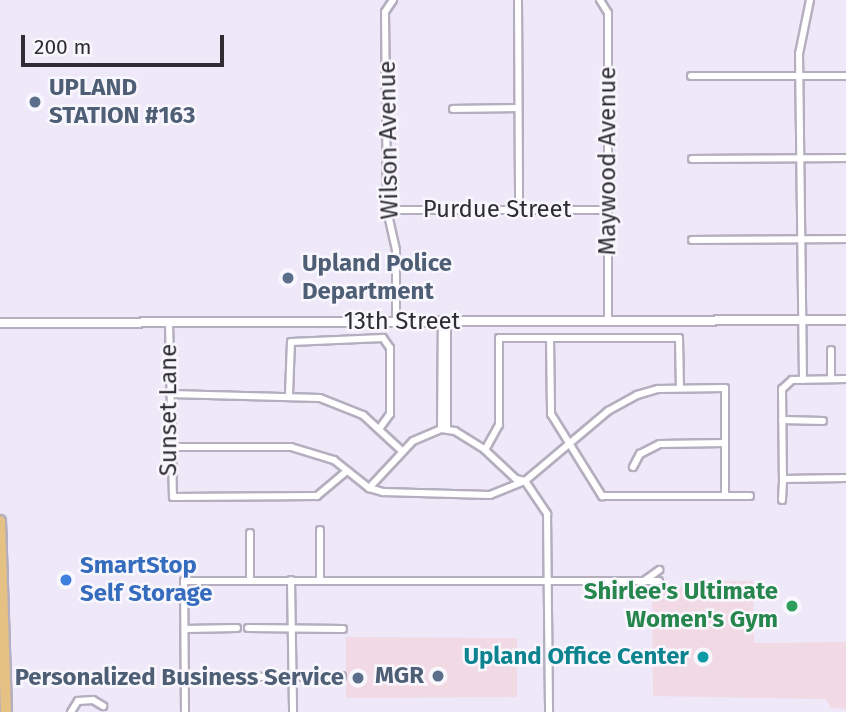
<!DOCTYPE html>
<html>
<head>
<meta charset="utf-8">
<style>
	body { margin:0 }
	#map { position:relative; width:846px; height:712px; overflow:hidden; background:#eee8f9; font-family:"Fira Sans",sans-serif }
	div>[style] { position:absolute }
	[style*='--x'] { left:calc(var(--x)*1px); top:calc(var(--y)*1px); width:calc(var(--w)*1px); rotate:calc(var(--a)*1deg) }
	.commercial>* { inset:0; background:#f2dae5 }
	.roads { filter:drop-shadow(2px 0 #b4aebe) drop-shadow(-2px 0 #b4aebe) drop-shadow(0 2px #b4aebe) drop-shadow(0 -2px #b4aebe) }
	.minor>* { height:6px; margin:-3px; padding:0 3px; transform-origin:3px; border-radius:3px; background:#fff }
	.tertiary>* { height:8px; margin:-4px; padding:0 4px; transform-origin:4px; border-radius:4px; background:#fff }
	.primary>* { height:10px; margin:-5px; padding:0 5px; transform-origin:5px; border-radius:5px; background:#e5c183 }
	.dots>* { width:19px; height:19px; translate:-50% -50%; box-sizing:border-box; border:4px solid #f9f7fe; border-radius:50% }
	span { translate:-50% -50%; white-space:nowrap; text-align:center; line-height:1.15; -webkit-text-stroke:5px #f9f7fe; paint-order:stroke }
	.service-label { font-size:24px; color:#4e5e75; font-weight:700 }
	.left { translate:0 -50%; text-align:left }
	.right { translate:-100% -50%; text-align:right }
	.street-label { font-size:24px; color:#2f2d33 }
	.shop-label { font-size:24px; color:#366cbe; font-weight:700 }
	.leisure-label { font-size:24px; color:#27864d; font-weight:700 }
	.culture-label { font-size:24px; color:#0d838f; font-weight:700 }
	.scale { position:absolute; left:21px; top:35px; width:203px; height:32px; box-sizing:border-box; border:4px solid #2f2d33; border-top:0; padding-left:9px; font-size:21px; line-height:24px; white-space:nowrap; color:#2f2d33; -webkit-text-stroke:5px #f9f7fe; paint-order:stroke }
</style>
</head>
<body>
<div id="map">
	<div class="commercial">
		<i style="clip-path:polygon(723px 581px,753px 581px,754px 643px,846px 642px,846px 709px,831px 708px,826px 699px,653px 696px,652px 589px)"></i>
		<i style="clip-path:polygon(346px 637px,517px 638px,517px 697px,346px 698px)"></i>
	</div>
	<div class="roads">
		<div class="minor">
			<i style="--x:393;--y:0;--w:14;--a:124"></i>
			<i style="--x:385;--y:12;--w:198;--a:89.4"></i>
			<i style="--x:387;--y:210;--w:41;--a:77.3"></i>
			<i style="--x:396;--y:250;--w:71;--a:90"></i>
			<i style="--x:518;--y:0;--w:210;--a:89.7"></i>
			<i style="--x:600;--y:0;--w:15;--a:58"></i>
			<i style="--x:608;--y:13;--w:308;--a:90"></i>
			<i style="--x:691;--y:76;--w:155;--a:0"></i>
			<i style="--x:453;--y:109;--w:65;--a:-0.9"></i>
			<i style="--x:692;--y:159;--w:154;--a:-0.4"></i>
			<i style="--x:387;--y:210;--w:221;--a:0"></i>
			<i style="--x:692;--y:240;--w:154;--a:-0.4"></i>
			<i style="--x:169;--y:322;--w:175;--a:88.7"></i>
			<i style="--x:173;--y:497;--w:144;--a:-0.4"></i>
			<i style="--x:317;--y:496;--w:39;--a:-40"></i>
			<i style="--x:550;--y:338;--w:76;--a:89.2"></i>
			<i style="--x:551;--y:414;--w:97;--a:58.1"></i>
			<i style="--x:602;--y:496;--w:148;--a:0"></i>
			<i style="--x:831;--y:350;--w:29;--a:90"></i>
			<i style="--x:846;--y:379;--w:54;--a:178.9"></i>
			<i style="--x:792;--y:380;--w:13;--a:138"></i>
			<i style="--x:782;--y:389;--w:90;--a:89.4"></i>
			<i style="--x:783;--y:479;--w:63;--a:-0.9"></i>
			<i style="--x:803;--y:380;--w:326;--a:-90.7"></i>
			<i style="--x:799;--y:54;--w:55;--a:-78.5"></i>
			<i style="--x:170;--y:394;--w:150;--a:1.5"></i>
			<i style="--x:320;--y:398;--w:46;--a:21.6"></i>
			<i style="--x:363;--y:415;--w:53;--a:42.7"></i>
			<i style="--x:289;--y:394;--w:52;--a:-87.8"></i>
			<i style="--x:291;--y:342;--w:92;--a:-2.5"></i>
			<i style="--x:383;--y:338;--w:12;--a:55"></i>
			<i style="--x:390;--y:348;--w:66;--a:90"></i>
			<i style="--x:390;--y:414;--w:19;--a:126"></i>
			<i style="--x:782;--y:420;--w:41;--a:1.4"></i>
			<i style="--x:441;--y:429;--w:107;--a:-89.5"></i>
			<i style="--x:447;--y:429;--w:107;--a:-90"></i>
			<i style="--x:170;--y:447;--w:121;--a:0"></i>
			<i style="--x:291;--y:447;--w:45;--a:16.8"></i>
			<i style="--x:334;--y:460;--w:45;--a:38.7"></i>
			<i style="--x:369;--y:488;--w:15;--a:16"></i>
			<i style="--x:383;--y:492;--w:107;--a:1.6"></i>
			<i style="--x:490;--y:495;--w:38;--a:-22"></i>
			<i style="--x:525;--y:481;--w:109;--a:-40.1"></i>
			<i style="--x:608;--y:411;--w:33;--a:-29"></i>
			<i style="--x:637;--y:395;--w:22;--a:-16"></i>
			<i style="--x:658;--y:389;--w:67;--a:-0.9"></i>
			<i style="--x:725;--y:388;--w:108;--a:90"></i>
			<i style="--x:485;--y:450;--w:29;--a:-61"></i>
			<i style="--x:499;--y:425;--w:87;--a:-90"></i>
			<i style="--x:499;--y:338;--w:180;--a:0"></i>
			<i style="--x:679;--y:338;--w:50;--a:88.9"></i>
			<i style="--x:633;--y:467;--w:15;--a:-62"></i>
			<i style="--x:640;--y:454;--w:22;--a:-27"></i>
			<i style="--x:660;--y:444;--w:65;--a:-0.9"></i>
			<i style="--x:369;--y:488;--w:64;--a:-46.9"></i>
			<i style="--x:413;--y:441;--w:30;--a:-23"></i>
			<i style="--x:441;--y:429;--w:14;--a:8"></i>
			<i style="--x:455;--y:431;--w:36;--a:32"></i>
			<i style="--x:485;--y:450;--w:42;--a:43.1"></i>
			<i style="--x:516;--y:479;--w:9;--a:13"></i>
			<i style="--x:525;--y:481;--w:40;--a:56"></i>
			<i style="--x:547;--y:514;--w:198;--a:89.4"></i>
			<i style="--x:782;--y:500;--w:21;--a:-87"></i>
			<i style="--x:320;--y:530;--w:50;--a:90"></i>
			<i style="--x:250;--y:533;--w:47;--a:90"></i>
			<i style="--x:291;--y:580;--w:132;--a:89.1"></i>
			<i style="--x:644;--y:581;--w:19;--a:-36"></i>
			<i style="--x:248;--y:628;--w:95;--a:0.6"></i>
			<i style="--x:185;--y:629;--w:52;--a:-1.1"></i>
			<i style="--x:185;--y:677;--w:52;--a:0"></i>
			<i style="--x:249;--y:677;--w:93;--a:-0.6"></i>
			<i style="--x:71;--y:712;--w:13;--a:-58"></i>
			<i style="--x:78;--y:701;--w:15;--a:-4"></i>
			<i style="--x:93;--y:700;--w:12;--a:31"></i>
			<i style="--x:185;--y:712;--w:131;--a:-90.4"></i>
			<i style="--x:184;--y:581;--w:475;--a:0"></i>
		</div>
		<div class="tertiary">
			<i style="--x:0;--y:323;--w:846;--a:-0.2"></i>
		</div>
		<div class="primary">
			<i style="--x:0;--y:521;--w:191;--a:88.2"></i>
		</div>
	</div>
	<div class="dots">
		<i style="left:35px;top:102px;background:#5c6f8a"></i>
		<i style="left:288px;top:278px;background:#5c6f8a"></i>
		<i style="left:66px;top:580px;background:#3f7fe0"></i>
		<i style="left:792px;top:606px;background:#2e9e5b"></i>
		<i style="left:703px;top:657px;background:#0f9aa8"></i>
		<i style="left:438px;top:676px;background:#5c6f8a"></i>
		<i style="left:358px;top:678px;background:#5c6f8a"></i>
	</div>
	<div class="service-label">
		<span class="left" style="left:49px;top:102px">UPLAND<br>STATION #163</span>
		<span class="left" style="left:302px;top:278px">Upland Police<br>Department</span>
		<span class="right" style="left:424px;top:676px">MGR</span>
		<span class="right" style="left:344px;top:678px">Personalized Business Service</span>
	</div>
	<div class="street-label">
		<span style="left:389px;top:140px;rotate:-91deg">Wilson Avenue</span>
		<span style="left:608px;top:161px;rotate:-90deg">Maywood Avenue</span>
		<span style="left:497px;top:210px">Purdue Street</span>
		<span style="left:402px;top:322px">13th Street</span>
		<span style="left:169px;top:410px;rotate:-90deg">Sunset Lane</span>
	</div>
	<div class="shop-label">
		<span class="left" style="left:80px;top:580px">SmartStop<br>Self Storage</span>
	</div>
	<div class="leisure-label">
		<span class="right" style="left:778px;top:606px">Shirlee's Ultimate<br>Women's Gym</span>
	</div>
	<div class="culture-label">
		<span class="right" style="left:689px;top:657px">Upland Office Center</span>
	</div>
	<div class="scale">200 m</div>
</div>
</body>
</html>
